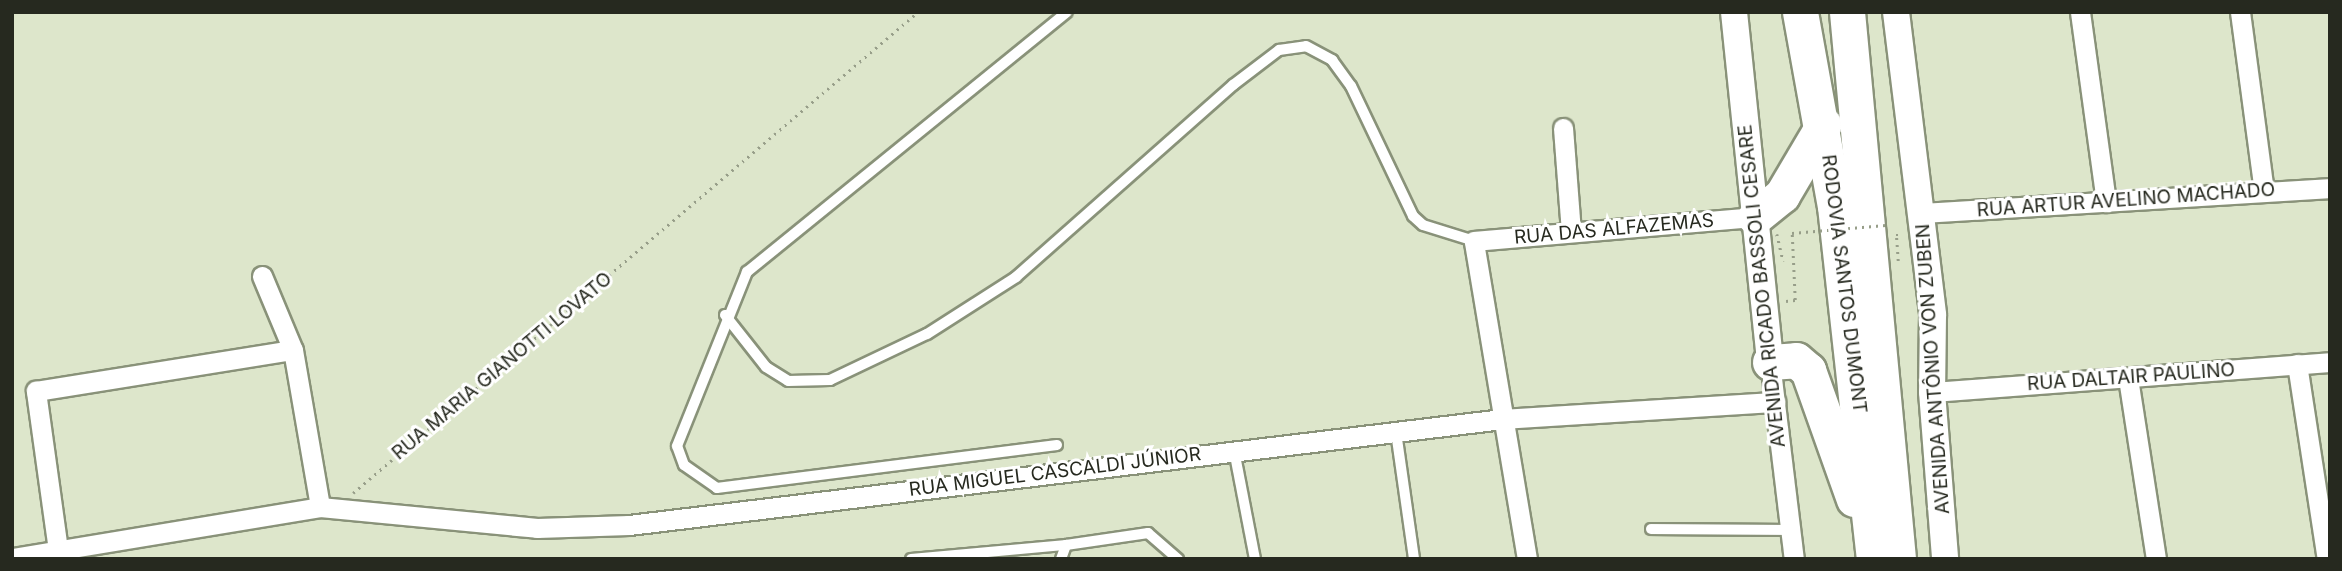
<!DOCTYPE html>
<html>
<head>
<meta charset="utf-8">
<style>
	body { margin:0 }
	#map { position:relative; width:2342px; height:571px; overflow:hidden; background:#dde6cb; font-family:Inter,sans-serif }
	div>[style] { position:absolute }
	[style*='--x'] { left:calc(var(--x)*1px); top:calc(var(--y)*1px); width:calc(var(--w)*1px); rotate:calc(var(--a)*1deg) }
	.path>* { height:2.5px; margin-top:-1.25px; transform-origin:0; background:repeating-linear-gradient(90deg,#979e89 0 2px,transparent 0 7px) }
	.roads { filter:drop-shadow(2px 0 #899279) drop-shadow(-2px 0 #899279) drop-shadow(0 2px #899279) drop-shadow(0 -2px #899279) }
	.lane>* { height:10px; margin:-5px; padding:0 5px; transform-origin:5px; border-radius:5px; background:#fff }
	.street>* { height:19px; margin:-9.5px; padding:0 9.5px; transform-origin:9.5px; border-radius:9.5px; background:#fff }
	.secondary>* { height:26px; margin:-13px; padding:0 13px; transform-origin:13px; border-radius:13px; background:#fff }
	.highway>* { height:35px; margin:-17.5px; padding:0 17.5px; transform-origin:17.5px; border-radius:17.5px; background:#fff }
	.path-bridge>* { height:2.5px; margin-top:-1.25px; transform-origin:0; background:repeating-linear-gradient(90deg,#979e89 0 2px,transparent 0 7px) }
	span { translate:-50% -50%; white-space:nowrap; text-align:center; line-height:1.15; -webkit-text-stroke:6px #fff; paint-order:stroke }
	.street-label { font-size:19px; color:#26291f }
	.frame { position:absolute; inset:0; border:14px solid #26291f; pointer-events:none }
</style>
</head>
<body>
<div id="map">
	<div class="path">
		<i style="--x:1777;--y:234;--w:28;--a:77"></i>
		<i style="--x:1898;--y:261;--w:26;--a:-94"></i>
		<i style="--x:1896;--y:235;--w:7;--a:0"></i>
		<i style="--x:1786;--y:301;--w:9;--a:-6"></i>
		<i style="--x:1795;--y:300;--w:67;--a:-92.6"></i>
		<i style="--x:353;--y:493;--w:742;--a:-40.41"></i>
	</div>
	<div class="roads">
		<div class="lane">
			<i style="--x:725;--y:315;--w:66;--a:51.7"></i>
			<i style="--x:766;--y:367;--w:26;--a:32"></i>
			<i style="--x:788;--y:381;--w:42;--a:-1.4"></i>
			<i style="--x:830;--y:380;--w:107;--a:-25.4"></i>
			<i style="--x:927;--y:334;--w:106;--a:-32.6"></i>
			<i style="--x:1016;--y:277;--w:290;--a:-41.5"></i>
			<i style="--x:1233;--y:85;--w:58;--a:-37.3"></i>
			<i style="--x:1279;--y:50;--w:27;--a:-8"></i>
			<i style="--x:1306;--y:46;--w:30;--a:28"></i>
			<i style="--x:1332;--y:60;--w:32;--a:54"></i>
			<i style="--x:1351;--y:86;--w:144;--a:64.5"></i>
			<i style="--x:1413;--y:216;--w:13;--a:42"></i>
			<i style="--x:1423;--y:225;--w:53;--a:17.4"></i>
			<i style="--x:1396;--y:432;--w:128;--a:81.9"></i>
			<i style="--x:1057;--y:445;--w:343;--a:172.8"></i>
			<i style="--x:717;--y:488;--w:40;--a:-145.1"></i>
			<i style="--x:684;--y:465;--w:20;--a:-110"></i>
			<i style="--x:677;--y:446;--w:188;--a:-68.1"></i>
			<i style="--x:747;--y:272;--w:412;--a:-39.1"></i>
			<i style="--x:1234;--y:450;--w:111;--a:79.1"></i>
			<i style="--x:1651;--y:529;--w:139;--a:0.4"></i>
			<i style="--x:911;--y:559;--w:156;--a:-5.2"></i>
			<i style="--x:1061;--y:559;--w:15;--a:-70"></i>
			<i style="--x:1066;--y:545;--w:83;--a:-8.3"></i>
			<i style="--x:1148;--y:533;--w:40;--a:41"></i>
		</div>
		<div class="street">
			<i style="--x:2080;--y:12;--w:192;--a:82.2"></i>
			<i style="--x:2240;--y:12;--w:181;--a:82.4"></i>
			<i style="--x:1563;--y:128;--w:104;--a:85.6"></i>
			<i style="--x:1923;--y:213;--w:408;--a:-3.5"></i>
			<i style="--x:262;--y:276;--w:80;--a:67.3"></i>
			<i style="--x:293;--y:350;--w:159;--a:80.2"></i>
			<i style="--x:1770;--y:362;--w:198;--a:83.1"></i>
			<i style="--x:2297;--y:364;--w:197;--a:81.3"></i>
			<i style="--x:2128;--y:378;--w:183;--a:81.2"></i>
			<i style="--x:1932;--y:392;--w:399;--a:-4.3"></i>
			<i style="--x:58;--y:550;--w:161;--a:-97.9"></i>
			<i style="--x:36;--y:391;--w:260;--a:-9.1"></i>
			<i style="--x:12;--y:558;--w:312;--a:-9.4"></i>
			<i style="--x:320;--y:507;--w:218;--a:5.5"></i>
			<i style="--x:537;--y:528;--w:92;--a:-1.9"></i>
			<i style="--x:629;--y:525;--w:880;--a:-6.92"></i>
			<i style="--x:1503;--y:419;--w:273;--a:-3.6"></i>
			<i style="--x:1527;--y:559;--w:322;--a:-99.5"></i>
			<i style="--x:1474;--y:241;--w:282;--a:-4.9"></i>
		</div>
		<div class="secondary">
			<i style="--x:1734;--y:12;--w:352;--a:84.1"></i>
			<i style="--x:1896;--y:12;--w:305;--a:83"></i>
			<i style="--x:1933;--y:315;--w:77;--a:90.7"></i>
			<i style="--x:1932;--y:392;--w:168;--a:85.5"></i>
		</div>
		<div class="highway">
			<i style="--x:1800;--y:12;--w:197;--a:79.8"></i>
			<i style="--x:1835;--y:206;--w:355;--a:83.7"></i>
			<i style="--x:1847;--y:12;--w:549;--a:84.67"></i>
			<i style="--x:1755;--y:217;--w:35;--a:-39"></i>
			<i style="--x:1782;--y:195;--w:82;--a:-59.4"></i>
			<i style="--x:1770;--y:362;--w:26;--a:-4"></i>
			<i style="--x:1796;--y:360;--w:16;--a:40"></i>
			<i style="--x:1808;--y:370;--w:137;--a:70.4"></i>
		</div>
	</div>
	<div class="path-bridge">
		<i style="--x:1792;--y:233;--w:94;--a:-4.9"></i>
	</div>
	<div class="street-label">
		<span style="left:2126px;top:200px;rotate:-4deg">RUA ARTUR AVELINO MACHADO</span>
		<span style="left:1614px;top:229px;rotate:-5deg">RUA DAS ALFAZEMAS</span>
		<span style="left:1844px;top:284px;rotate:83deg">RODOVIA SANTOS DUMONT</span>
		<span style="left:1762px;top:286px;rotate:-96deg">AVENIDA RICADO BASSOLI CESARE</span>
		<span style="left:502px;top:366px;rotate:-40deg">RUA MARIA GIANOTTI LOVATO</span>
		<span style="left:1933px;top:369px;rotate:-94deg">AVENIDA ANTÔNIO VON ZUBEN</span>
		<span style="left:2131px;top:377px;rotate:-4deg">RUA DALTAIR PAULINO</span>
		<span style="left:1055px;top:472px;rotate:-7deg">RUA MIGUEL CASCALDI JÚNIOR</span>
	</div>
	<div class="frame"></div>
</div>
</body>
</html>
